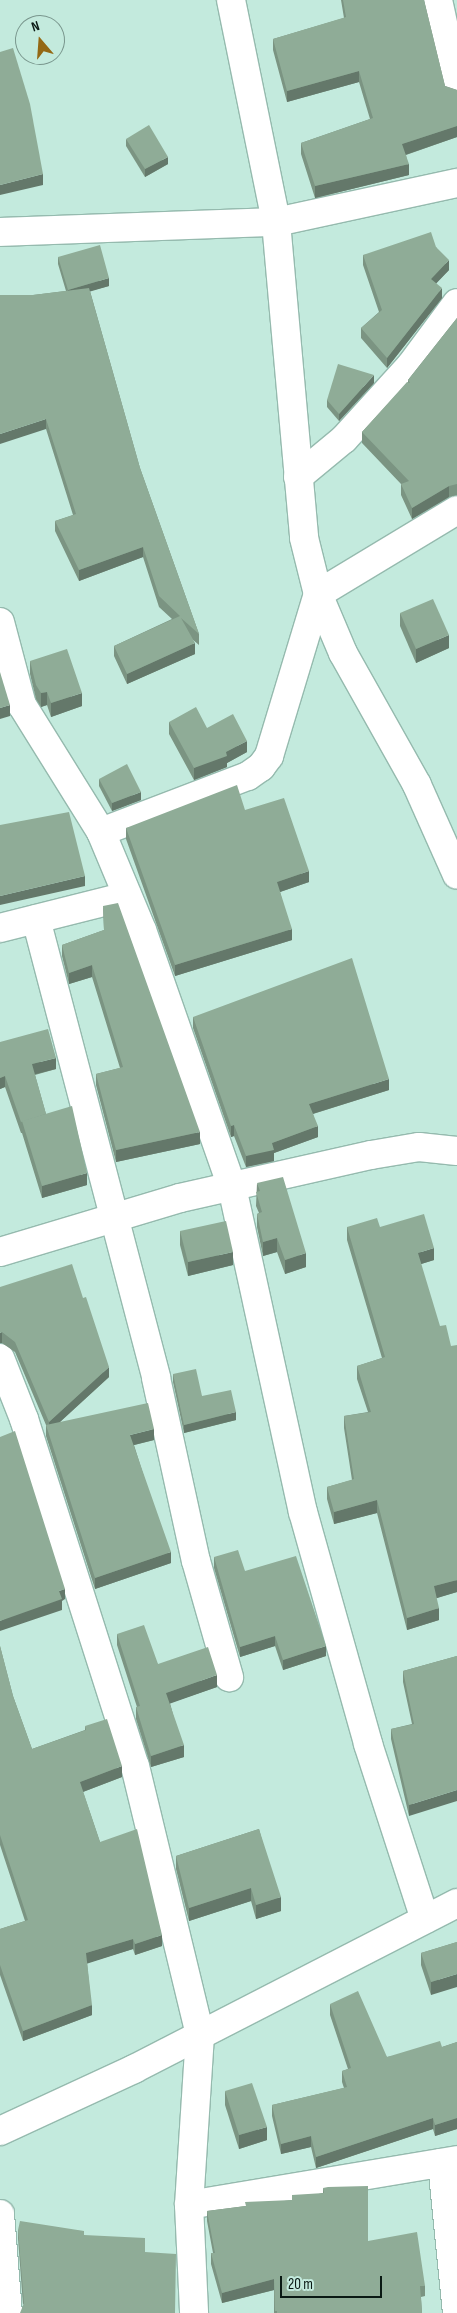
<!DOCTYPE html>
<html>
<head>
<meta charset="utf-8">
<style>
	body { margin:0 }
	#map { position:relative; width:457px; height:2313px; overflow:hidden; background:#c3eadd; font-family:"Sofia Sans Condensed",sans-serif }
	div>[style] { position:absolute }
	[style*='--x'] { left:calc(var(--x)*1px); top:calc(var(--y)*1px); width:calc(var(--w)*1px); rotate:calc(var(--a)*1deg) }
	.roads { filter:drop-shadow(1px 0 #95baae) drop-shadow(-1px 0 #95baae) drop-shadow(0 1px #95baae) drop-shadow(0 -1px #95baae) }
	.minor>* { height:28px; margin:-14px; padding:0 14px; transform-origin:14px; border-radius:14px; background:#fff }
	.wall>* { inset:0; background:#7b9482 }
	.shaded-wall>* { inset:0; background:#64786a }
	.building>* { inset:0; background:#8fac97 }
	span { translate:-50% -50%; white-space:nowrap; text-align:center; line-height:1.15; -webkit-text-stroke:5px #c3eadd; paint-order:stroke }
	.north { position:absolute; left:15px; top:15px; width:50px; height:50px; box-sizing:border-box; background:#c3eadd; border:1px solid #79968d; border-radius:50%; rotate:342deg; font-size:14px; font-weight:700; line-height:20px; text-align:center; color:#0a1914 }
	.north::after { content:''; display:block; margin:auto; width:18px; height:22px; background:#946814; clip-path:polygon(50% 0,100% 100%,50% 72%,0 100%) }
	.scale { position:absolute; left:280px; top:2276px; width:102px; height:22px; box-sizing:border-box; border:2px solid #0a1914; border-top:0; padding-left:6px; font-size:15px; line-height:18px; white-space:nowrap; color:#0a1914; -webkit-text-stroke:4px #c3eadd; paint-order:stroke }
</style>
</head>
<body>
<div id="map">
	<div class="roads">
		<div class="minor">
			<i style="--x:231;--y:0;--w:227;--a:78.5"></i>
			<i style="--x:276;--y:222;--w:317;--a:84.9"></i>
			<i style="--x:304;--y:538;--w:58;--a:76"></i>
			<i style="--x:318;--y:594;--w:64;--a:67"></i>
			<i style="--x:343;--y:653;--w:151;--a:60.7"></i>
			<i style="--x:417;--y:785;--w:98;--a:66"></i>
			<i style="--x:438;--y:0;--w:89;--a:77.7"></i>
			<i style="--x:0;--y:232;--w:276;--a:-2.1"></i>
			<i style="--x:276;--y:222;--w:185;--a:-12.2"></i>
			<i style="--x:298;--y:477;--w:60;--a:-39.6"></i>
			<i style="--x:344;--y:439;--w:100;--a:-47.8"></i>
			<i style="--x:411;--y:365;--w:77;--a:-53.4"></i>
			<i style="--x:0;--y:622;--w:86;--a:75.2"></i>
			<i style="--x:22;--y:705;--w:150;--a:58.1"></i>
			<i style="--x:101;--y:832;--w:106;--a:67.3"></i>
			<i style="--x:142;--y:930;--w:272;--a:70.7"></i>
			<i style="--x:232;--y:1187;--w:333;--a:77.7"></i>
			<i style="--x:303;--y:1512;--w:241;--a:74.3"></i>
			<i style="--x:368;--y:1744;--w:184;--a:72"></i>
			<i style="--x:101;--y:832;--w:157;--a:-20.9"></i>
			<i style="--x:248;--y:776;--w:16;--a:-35"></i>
			<i style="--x:261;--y:767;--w:14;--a:-54"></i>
			<i style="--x:269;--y:756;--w:169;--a:-73.2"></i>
			<i style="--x:318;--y:594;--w:162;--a:-31.1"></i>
			<i style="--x:36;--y:919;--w:474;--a:75.3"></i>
			<i style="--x:156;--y:1378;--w:187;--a:77.7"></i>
			<i style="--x:196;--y:1561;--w:121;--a:74.1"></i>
			<i style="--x:0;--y:928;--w:131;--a:-14.1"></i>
			<i style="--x:0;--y:1252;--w:188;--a:-16.7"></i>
			<i style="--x:180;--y:1198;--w:196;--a:-12.7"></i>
			<i style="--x:371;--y:1155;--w:49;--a:-9.5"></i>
			<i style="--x:419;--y:1147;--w:38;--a:6"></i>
			<i style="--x:0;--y:1358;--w:66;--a:68.5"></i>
			<i style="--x:24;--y:1419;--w:364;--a:72.3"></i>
			<i style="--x:135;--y:1766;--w:277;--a:76.4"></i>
			<i style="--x:200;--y:2035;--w:170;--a:93.7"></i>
			<i style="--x:189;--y:2205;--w:108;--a:87.3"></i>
			<i style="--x:0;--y:2131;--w:148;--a:-24.8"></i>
			<i style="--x:134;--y:2069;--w:363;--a:-27.2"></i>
			<i style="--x:442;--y:2163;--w:151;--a:84.3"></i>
			<i style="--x:189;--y:2205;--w:272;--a:-9.5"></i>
			<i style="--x:0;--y:2214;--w:99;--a:85.4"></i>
		</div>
	</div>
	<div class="wall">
		<i style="clip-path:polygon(341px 0,424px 0,445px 86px,457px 90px,457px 137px,406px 155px,409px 175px,315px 198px,301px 154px,301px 143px,370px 119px,359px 82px,287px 102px,273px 50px,273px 39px,344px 18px)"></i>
		<i style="clip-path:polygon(126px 139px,168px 164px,145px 177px,126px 146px)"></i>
		<i style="clip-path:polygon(436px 247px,449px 270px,436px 283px,442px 298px,387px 368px,361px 338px,361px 328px,379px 312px,363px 265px,363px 255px)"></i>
		<i style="clip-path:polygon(58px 257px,109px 286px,90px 291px,140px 468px,199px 634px,199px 645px,192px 639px,195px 654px,127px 684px,114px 656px,114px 646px,172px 619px,159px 607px,143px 557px,79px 581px,55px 531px,55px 521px,73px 515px,46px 429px,33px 295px,66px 291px,58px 264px)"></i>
		<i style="clip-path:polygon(457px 318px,457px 495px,449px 497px,412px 519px,401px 495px,401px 484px,362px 443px,362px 432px,408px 382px,408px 380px)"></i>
		<i style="clip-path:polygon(374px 383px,339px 421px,327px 407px,327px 400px)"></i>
		<i style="clip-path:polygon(400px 613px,449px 648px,416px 663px,400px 626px)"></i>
		<i style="clip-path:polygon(30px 661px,82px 706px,51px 717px,47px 705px,41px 707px,36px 699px,30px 674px)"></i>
		<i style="clip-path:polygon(169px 722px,207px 728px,247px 752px,227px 763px,227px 767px,194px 780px,169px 734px)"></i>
		<i style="clip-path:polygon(99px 779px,141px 800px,112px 811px,99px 786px)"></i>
		<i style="clip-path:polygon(245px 810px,309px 882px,280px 892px,292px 940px,175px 976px,126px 839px,126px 828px)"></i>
		<i style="clip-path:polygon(103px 906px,200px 1144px,116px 1162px,96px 1085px,96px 1074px,120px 1068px,92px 977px,69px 984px,62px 956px,62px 945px,104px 930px)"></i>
		<i style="clip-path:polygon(193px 1017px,389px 1090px,313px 1114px,318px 1137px,274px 1153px,274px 1161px,246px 1167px,234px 1136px,231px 1137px,193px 1028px)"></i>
		<i style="clip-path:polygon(0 1042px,56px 1069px,35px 1075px,46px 1114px,87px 1185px,42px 1198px,22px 1133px,21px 1133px,5px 1087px,0 1089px)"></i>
		<i style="clip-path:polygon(257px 1183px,306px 1267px,285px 1274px,277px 1252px,263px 1256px,257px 1227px,257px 1214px,259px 1213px,256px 1206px)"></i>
		<i style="clip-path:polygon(347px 1227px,380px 1227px,434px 1260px,421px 1264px,457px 1592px,436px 1598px,439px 1620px,407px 1630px,377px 1513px,334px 1524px,327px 1499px,327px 1487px,352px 1480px,344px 1428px,344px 1416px,368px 1412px,357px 1379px,357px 1366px,382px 1358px,347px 1240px)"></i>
		<i style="clip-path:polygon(180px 1231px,233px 1265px,188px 1276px,180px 1245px)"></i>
		<i style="clip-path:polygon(0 1287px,109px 1377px,60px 1422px,154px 1440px,134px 1445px,171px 1563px,95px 1589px,46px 1436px,46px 1425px,15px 1352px,2px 1343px)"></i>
		<i style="clip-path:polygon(173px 1374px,202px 1396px,236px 1420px,184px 1433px,173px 1382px)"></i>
		<i style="clip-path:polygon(214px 1557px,245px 1571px,326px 1656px,283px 1670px,275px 1646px,240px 1657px,214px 1568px)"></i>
		<i style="clip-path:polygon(117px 1634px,158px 1664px,217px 1687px,170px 1703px,184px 1757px,151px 1767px,136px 1719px,136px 1707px,137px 1707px,117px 1645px)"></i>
		<i style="clip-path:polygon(0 1646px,13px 1696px,32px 1749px,85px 1730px,85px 1726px,122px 1777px,83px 1792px,100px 1842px,162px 1946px,135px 1955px,133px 1949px,87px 1963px,92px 2015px,23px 2041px,0 1975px,0 1929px,25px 1921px,0 1845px)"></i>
		<i style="clip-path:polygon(457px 1656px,409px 1816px,391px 1739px,391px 1729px,412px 1724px,403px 1682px,403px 1671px)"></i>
		<i style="clip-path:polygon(259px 1829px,281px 1911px,256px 1919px,251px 1901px,189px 1921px,176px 1869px,176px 1856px)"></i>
		<i style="clip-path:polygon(457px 1942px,431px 1995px,421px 1965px,421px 1953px)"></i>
		<i style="clip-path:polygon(330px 2004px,387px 2057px,442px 2047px,457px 2042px,457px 2129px,435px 2136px,433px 2129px,316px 2168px,311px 2147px,281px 2154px,272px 2116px,272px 2105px,344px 2088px,342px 2082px,342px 2071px,348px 2069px,330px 2015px)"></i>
		<i style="clip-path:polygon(225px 2091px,267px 2140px,239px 2149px,225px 2105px)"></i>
		<i style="clip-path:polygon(323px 2188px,368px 2241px,425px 2286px,425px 2296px,421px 2297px,422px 2313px,274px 2313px,274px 2290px,222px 2303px,211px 2264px,211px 2253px,213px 2253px,207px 2221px,207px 2211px,292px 2200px,323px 2193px)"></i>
		<i style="clip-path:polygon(18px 2230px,84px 2231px,23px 2305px,18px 2238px)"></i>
	</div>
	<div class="shaded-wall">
		<i style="clip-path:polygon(359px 71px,359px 82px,287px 102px,287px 91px)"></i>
		<i style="clip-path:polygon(457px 126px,457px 137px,402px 156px,402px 144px)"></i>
		<i style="clip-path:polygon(168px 157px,168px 164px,145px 177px,145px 169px)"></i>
		<i style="clip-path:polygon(409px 164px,409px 175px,315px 198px,315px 186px)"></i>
		<i style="clip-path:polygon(43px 174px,43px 185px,0 195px,0 185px)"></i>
		<i style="clip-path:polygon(449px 260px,449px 270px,431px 289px,431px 279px)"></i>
		<i style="clip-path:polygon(109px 278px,109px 286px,68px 298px,68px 290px)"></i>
		<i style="clip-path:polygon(442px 288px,442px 298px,387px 368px,387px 358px)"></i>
		<i style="clip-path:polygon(374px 375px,374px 383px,339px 421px,339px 414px)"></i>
		<i style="clip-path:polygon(46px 419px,46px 429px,0 444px,0 434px)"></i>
		<i style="clip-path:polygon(449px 486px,449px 497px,412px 519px,412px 508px)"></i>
		<i style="clip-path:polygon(143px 547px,143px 557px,79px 581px,79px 570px)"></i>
		<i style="clip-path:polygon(449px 635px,449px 648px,416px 663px,416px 649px)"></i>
		<i style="clip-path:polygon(195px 643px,195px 654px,127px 684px,127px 674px)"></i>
		<i style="clip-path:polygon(47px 692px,47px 705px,41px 707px,41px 693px)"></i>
		<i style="clip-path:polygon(82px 693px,82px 706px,51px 717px,51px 703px)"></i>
		<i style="clip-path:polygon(10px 705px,10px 716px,0 719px,0 708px)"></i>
		<i style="clip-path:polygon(247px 741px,247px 752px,227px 763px,227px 767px,194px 780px,194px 768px)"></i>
		<i style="clip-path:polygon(141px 792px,141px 800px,112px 811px,112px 803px)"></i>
		<i style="clip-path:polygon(309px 871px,309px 882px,277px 893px,277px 882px)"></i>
		<i style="clip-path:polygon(85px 876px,85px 886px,0 905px,0 896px)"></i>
		<i style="clip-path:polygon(292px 929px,292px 940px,175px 976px,175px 965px)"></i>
		<i style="clip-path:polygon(92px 965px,92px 977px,69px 984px,69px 973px)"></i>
		<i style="clip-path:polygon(56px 1058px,56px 1069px,32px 1075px,32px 1064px)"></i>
		<i style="clip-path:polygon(5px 1076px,5px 1087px,0 1089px,0 1078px)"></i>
		<i style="clip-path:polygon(389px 1079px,389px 1090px,309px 1115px,309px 1104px)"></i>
		<i style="clip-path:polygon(234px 1125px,234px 1136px,231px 1137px,231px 1126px)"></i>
		<i style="clip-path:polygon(318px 1126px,318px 1137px,274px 1153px,274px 1161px,246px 1167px,246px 1156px,272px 1143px)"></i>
		<i style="clip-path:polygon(200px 1132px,200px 1144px,116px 1162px,116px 1150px)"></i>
		<i style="clip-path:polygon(87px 1173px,87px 1185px,42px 1198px,42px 1186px)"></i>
		<i style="clip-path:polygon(277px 1238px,277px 1252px,263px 1256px,263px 1242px)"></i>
		<i style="clip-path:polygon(434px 1248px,434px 1260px,418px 1265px,418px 1253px)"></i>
		<i style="clip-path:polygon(233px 1252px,233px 1265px,188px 1276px,188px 1262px)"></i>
		<i style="clip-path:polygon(306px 1253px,306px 1267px,285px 1274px,285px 1260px)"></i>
		<i style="clip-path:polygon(2px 1332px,2px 1343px,0 1343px,0 1333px)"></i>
		<i style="clip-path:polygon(109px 1367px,109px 1377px,49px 1432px,49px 1422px)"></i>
		<i style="clip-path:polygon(236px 1412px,236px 1420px,184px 1433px,184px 1425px)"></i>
		<i style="clip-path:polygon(154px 1429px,154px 1440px,130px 1446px,130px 1435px)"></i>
		<i style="clip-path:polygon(377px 1500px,377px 1513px,334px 1524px,334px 1512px)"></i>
		<i style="clip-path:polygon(171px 1552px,171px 1563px,95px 1589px,95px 1578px)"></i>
		<i style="clip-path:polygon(457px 1580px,457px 1592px,434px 1599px,434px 1586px)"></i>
		<i style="clip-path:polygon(65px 1589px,65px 1599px,62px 1601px,62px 1610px,0 1631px,0 1621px,59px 1591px)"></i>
		<i style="clip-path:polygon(439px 1608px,439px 1620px,407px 1630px,407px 1618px)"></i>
		<i style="clip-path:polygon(275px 1636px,275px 1646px,240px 1657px,240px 1647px)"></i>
		<i style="clip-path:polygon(326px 1646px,326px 1656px,283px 1670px,283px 1660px)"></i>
		<i style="clip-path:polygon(217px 1675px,217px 1687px,166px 1705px,166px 1693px)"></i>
		<i style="clip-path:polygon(184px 1745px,184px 1757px,151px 1767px,151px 1756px)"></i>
		<i style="clip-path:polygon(122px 1766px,122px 1777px,80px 1793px,80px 1782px)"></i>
		<i style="clip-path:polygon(457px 1790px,457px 1801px,409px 1816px,409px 1805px)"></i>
		<i style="clip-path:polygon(251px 1888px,251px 1901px,189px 1921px,189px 1908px)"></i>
		<i style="clip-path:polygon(281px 1897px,281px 1911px,256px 1919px,256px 1905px)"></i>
		<i style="clip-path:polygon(162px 1935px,162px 1946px,135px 1955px,135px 1944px)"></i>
		<i style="clip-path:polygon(133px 1939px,133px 1949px,86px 1964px,86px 1953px)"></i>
		<i style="clip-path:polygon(457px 1974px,457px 1987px,431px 1995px,431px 1982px)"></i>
		<i style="clip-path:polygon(92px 2005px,92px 2015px,23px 2041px,23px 2031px)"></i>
		<i style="clip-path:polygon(433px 2118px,433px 2129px,316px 2168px,316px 2157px)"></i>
		<i style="clip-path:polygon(457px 2118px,457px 2129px,435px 2136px,435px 2125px)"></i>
		<i style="clip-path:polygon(267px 2127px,267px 2140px,239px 2149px,239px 2135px)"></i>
		<i style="clip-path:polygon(311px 2136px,311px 2147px,281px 2154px,281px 2144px)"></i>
		<i style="clip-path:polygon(274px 2279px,274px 2290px,222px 2303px,222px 2293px)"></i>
	</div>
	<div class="building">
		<i style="clip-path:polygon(343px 0,424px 0,445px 86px,457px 90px,457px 126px,402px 144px,409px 164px,315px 186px,301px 143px,373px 118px,359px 71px,287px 91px,273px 39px,346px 17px)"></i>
		<i style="clip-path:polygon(13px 48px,30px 104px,43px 174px,0 185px,0 52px)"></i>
		<i style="clip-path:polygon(149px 125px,168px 157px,145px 169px,126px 139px)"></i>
		<i style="clip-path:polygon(431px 232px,436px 247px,449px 260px,431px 279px,442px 288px,387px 358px,361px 328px,382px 310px,363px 255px)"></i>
		<i style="clip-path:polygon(100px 245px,109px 278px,68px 290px,58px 257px)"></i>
		<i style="clip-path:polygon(89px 288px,140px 468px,199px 634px,181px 618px,195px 643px,127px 674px,114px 646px,180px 616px,159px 596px,143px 547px,79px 570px,55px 521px,76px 514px,46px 419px,0 434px,0 295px,33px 295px)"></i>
		<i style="clip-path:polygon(457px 318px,457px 484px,449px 486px,412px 508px,401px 484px,409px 481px,362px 432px,407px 382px,410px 383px,408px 380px)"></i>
		<i style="clip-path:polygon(338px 364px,374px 375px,339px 414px,327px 400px)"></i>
		<i style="clip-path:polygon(433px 599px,449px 635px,416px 649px,400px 613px)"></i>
		<i style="clip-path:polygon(67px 649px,82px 693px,51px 703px,47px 692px,41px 693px,36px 685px,30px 661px)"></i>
		<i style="clip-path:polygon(0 672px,10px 705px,0 708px)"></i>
		<i style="clip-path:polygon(196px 707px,207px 728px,233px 714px,247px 741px,226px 752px,227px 756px,194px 768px,169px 722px)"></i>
		<i style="clip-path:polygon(127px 764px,141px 792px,112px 803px,99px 779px)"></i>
		<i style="clip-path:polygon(237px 785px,245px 810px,284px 798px,309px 871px,277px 882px,292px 929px,175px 965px,126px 828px)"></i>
		<i style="clip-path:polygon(69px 812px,85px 876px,0 896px,0 825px)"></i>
		<i style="clip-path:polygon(118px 903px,200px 1132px,116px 1150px,96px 1074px,123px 1067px,92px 965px,69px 973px,62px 945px,104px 930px,103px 906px)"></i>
		<i style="clip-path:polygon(352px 958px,389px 1079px,309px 1104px,318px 1126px,272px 1143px,274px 1150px,246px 1156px,234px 1125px,231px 1126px,193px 1017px)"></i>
		<i style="clip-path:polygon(48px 1029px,56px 1058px,32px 1064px,46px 1114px,21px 1122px,5px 1076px,0 1078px,0 1042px)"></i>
		<i style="clip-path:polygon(72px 1106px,87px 1173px,42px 1186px,22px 1121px)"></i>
		<i style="clip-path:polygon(283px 1177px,306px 1253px,285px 1260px,277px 1238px,263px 1242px,257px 1214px,262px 1212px,256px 1192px,260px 1191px,257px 1183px)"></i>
		<i style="clip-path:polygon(424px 1214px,434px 1248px,418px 1253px,440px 1326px,446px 1325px,451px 1346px,457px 1345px,457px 1580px,434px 1586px,439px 1608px,407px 1618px,377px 1500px,334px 1512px,327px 1487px,354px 1479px,344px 1416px,371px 1412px,357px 1366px,385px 1357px,347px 1227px,377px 1218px,380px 1227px)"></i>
		<i style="clip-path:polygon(226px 1221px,233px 1252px,188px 1262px,180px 1231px)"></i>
		<i style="clip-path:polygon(72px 1264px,83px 1298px,86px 1297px,109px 1367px,49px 1422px,15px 1342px,2px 1332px,0 1333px,0 1287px)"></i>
		<i style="clip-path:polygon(196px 1369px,202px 1396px,231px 1390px,236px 1412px,184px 1425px,173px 1374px)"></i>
		<i style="clip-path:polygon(148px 1403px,154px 1429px,130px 1435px,171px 1552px,95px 1578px,46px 1425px)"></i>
		<i style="clip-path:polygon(15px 1431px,65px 1589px,59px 1591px,62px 1599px,0 1621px,0 1437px)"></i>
		<i style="clip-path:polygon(238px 1550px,245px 1571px,296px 1556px,326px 1646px,283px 1660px,275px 1636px,240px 1647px,214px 1557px)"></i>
		<i style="clip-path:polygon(144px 1625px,158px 1664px,208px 1647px,217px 1675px,166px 1693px,184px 1745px,151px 1756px,136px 1707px,140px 1706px,117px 1634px)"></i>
		<i style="clip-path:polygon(0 1646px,13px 1696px,32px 1749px,86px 1730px,85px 1726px,107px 1719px,122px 1766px,80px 1782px,100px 1842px,137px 1829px,162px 1935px,135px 1944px,133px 1939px,86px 1953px,92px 2005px,23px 2031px,0 1965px,0 1929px,28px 1920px,0 1835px)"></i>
		<i style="clip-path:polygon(457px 1656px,457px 1790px,409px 1805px,391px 1729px,414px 1724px,403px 1671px)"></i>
		<i style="clip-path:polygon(259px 1829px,281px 1897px,256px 1905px,251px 1888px,189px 1908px,176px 1856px)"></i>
		<i style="clip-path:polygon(457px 1942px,457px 1974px,431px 1982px,421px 1953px)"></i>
		<i style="clip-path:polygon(358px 1991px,387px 2057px,440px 2041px,442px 2047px,457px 2042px,457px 2118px,435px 2125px,433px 2118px,316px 2157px,311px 2136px,281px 2144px,272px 2105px,347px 2087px,342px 2071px,351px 2068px,330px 2004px)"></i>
		<i style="clip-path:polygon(252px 2083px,267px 2127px,239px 2135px,225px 2091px)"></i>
		<i style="clip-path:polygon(368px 2186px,368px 2241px,417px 2232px,425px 2286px,420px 2286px,422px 2313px,277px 2313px,277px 2311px,275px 2311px,274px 2279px,222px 2293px,211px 2253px,215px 2253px,207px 2211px,246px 2206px,245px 2202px,292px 2200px,292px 2195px,324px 2193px,323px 2188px,328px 2187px)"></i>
		<i style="clip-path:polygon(20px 2221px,84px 2231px,84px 2235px,145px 2238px,145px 2252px,176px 2254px,175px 2313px,20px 2313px,24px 2303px,18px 2230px)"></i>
	</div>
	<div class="north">N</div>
	<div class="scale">20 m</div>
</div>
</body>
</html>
